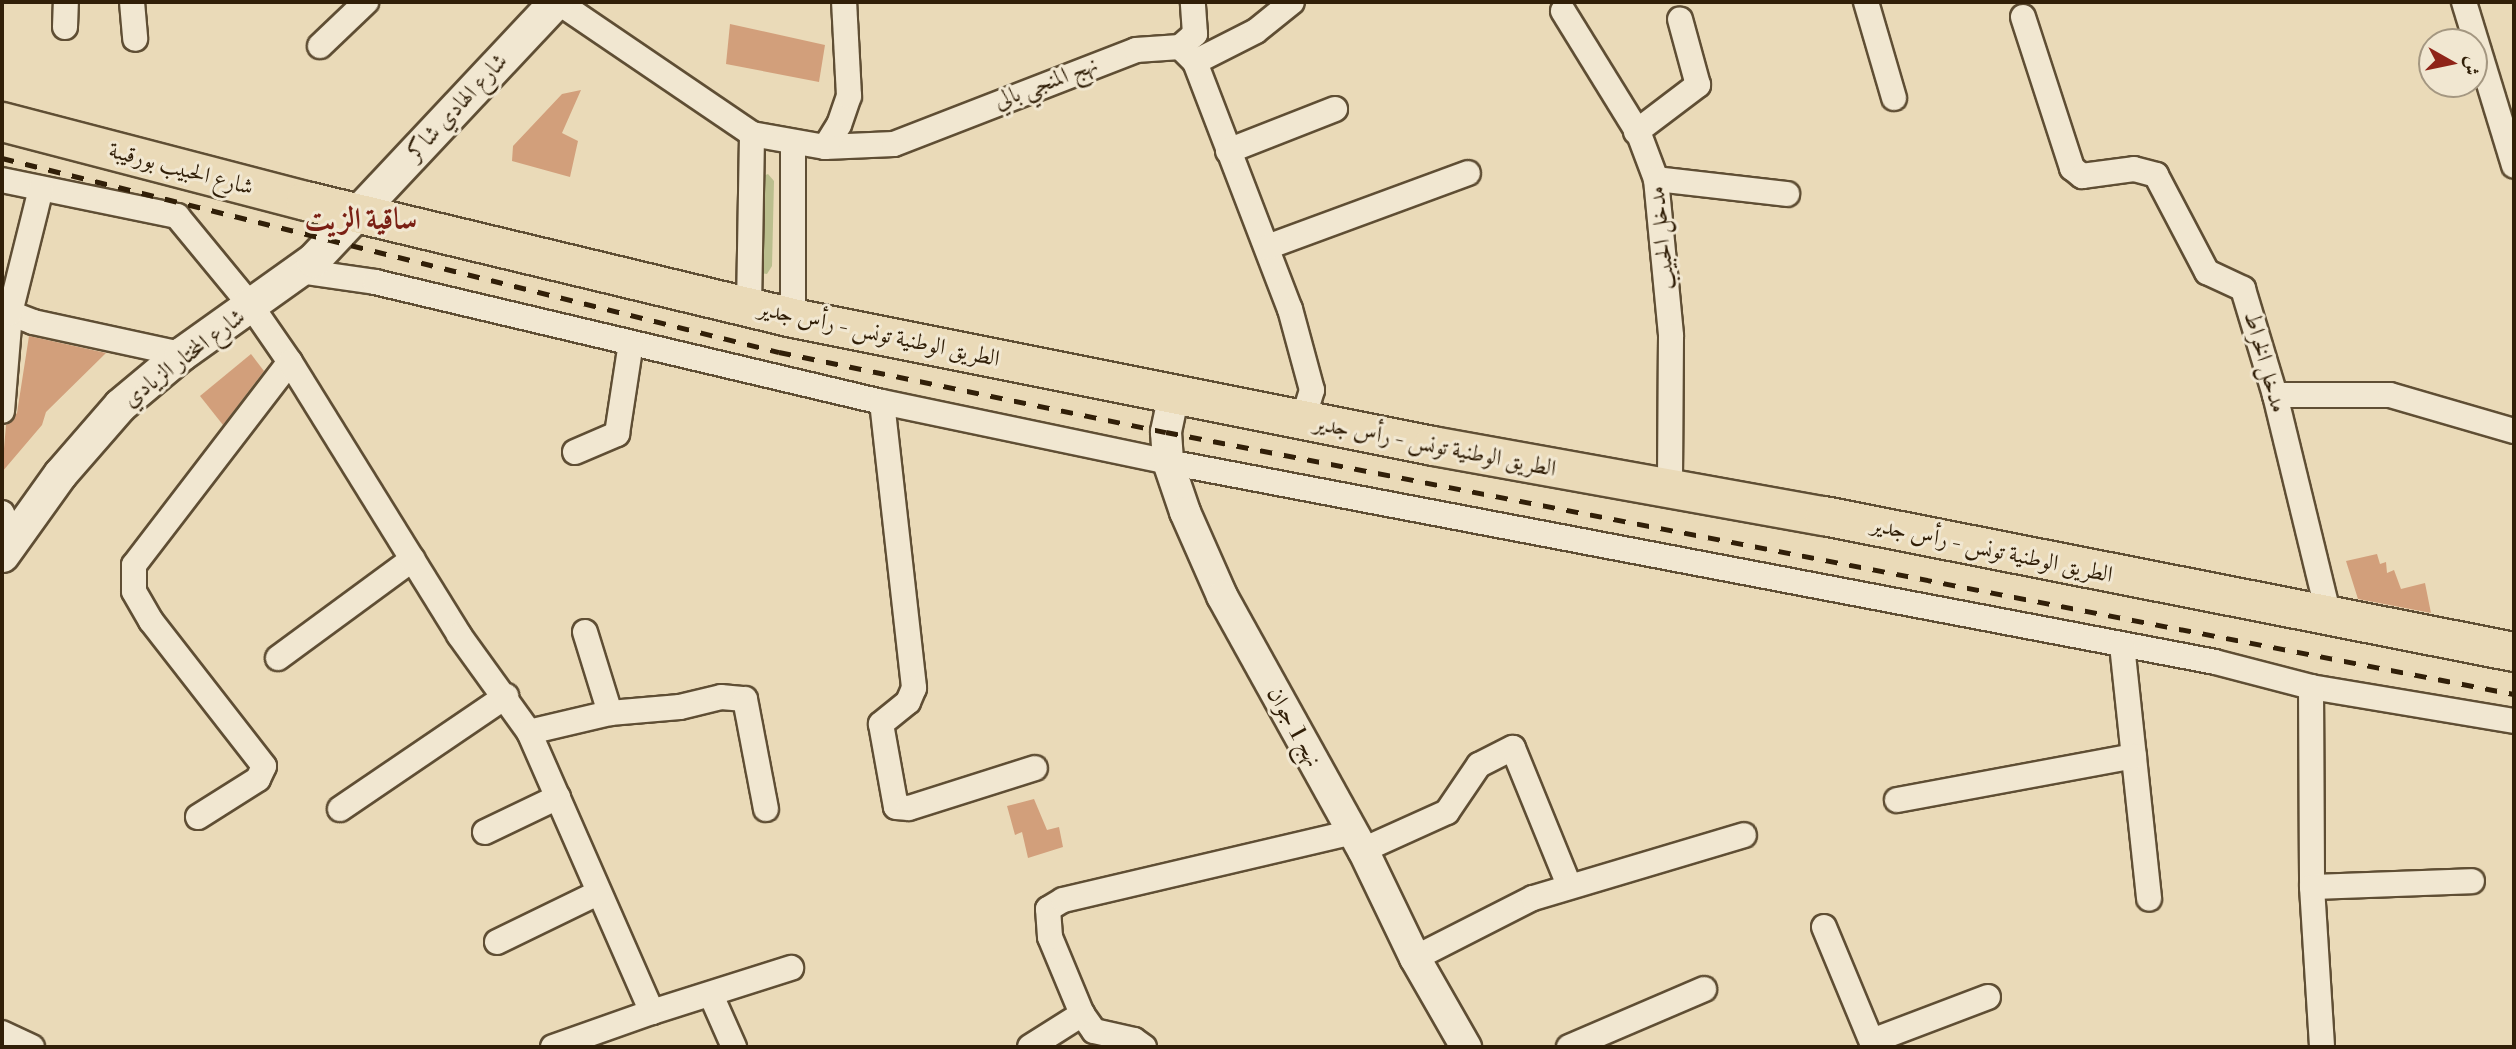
<!DOCTYPE html>
<html>
<head>
<meta charset="utf-8">
<style>
	body { margin:0 }
	#map { position:relative; width:2516px; height:1049px; overflow:hidden; background:#eadab8; font-family:"Libre Bodoni",Amiri,serif }
	div>[style] { position:absolute }
	[style*='--x'] { left:calc(var(--x)*1px); top:calc(var(--y)*1px); width:calc(var(--w)*1px); rotate:calc(var(--a)*1deg) }
	.green>* { inset:0; background:#babe8d }
	.building>* { inset:0; background:#d29f7b }
	.roads { filter:drop-shadow(2px 0 #5f4e34) drop-shadow(-2px 0 #5f4e34) drop-shadow(0 2px #5f4e34) drop-shadow(0 -2px #5f4e34) }
	.minor>* { height:24px; margin:-12px; padding:0 12px; transform-origin:12px; border-radius:12px; background:#f1e7d1 }
	.tertiary>* { height:30px; margin:-15px; padding:0 15px; transform-origin:15px; border-radius:15px; background:#f1e7d1 }
	.secondary>* { height:33px; margin:-16.5px; padding:0 16.5px; transform-origin:16.5px; border-radius:16.5px; background:#f1e7d1 }
	.primary>* { height:38px; margin:-19px; padding:0 19px; transform-origin:19px; border-radius:19px; background:#eadab8 }
	.rail>* { height:5px; margin-top:-2.5px; transform-origin:0; background:repeating-linear-gradient(90deg,#311f08 0 12px,transparent 0 24px) }
	span { translate:-50% -50%; white-space:nowrap; text-align:center; line-height:1.15; -webkit-text-stroke:6px #f1e7d1; paint-order:stroke }
	.street-label { font-size:23px; color:#311f08 }
	.district-label { font-size:30px; color:#7a1f14; font-weight:700 }
	.frame { position:absolute; inset:0; border:4px solid #311f08; pointer-events:none }
	.north { position:absolute; left:2418px; top:28px; width:70px; height:70px; box-sizing:border-box; background:#f1e7d1; border:2px solid #a49781; border-radius:50%; rotate:99deg; font-size:19px; font-weight:700; line-height:28px; text-align:center; color:#311f08 }
	.north::after { content:''; display:block; margin:auto; width:24px; height:32px; background:#8f2418; clip-path:polygon(50% 0,100% 100%,50% 72%,0 100%) }
</style>
</head>
<body>
<div id="map">
	<div class="green">
		<i style="clip-path:polygon(768px 174px,774px 181px,772px 266px,767px 274px,761px 273px,763px 176px)"></i>
	</div>
	<div class="building">
		<i style="clip-path:polygon(730px 24px,825px 45px,819px 82px,726px 64px)"></i>
		<i style="clip-path:polygon(581px 90px,562px 133px,578px 141px,570px 177px,512px 161px,513px 146px,562px 94px)"></i>
		<i style="clip-path:polygon(29px 336px,106px 353px,46px 412px,42px 425px,2px 472px,6px 425px,17px 413px)"></i>
		<i style="clip-path:polygon(251px 354px,264px 371px,223px 425px,200px 396px)"></i>
		<i style="clip-path:polygon(2377px 554px,2380px 564px,2386px 562px,2387px 573px,2394px 570px,2401px 589px,2425px 583px,2431px 613px,2358px 599px,2346px 561px)"></i>
		<i style="clip-path:polygon(1034px 799px,1047px 830px,1059px 827px,1063px 847px,1028px 858px,1022px 832px,1015px 835px,1007px 806px)"></i>
	</div>
	<div class="roads">
		<div class="minor">
			<i style="--x:132;--y:2;--w:37;--a:85"></i>
			<i style="--x:558;--y:2;--w:235;--a:34.2"></i>
			<i style="--x:752;--y:134;--w:74;--a:10.1"></i>
			<i style="--x:825;--y:147;--w:69;--a:-2.5"></i>
			<i style="--x:894;--y:144;--w:260;--a:-21.2"></i>
			<i style="--x:1136;--y:50;--w:44;--a:-3.9"></i>
			<i style="--x:1180;--y:47;--w:21;--a:45"></i>
			<i style="--x:1195;--y:62;--w:265;--a:69"></i>
			<i style="--x:1290;--y:309;--w:84;--a:74.8"></i>
			<i style="--x:1312;--y:390;--w:31;--a:107"></i>
			<i style="--x:1866;--y:2;--w:100;--a:73.7"></i>
			<i style="--x:2464;--y:2;--w:171;--a:73"></i>
			<i style="--x:1563;--y:11;--w:145;--a:58.3"></i>
			<i style="--x:1639;--y:134;--w:48;--a:69.3"></i>
			<i style="--x:1656;--y:179;--w:158;--a:84.5"></i>
			<i style="--x:1671;--y:336;--w:155;--a:90.4"></i>
			<i style="--x:2023;--y:17;--w:159;--a:72"></i>
			<i style="--x:2072;--y:168;--w:13;--a:39"></i>
			<i style="--x:2082;--y:176;--w:52;--a:-7.7"></i>
			<i style="--x:2134;--y:169;--w:23;--a:15"></i>
			<i style="--x:2156;--y:175;--w:110;--a:62.3"></i>
			<i style="--x:2207;--y:272;--w:40;--a:25"></i>
			<i style="--x:2243;--y:289;--w:111;--a:73.2"></i>
			<i style="--x:2275;--y:395;--w:228;--a:76.3"></i>
			<i style="--x:65;--y:27;--w:25;--a:-88"></i>
			<i style="--x:320;--y:46;--w:64;--a:-43.7"></i>
			<i style="--x:1180;--y:47;--w:20;--a:-41"></i>
			<i style="--x:1195;--y:34;--w:32;--a:-94"></i>
			<i style="--x:1195;--y:62;--w:68;--a:-26.9"></i>
			<i style="--x:1256;--y:31;--w:46;--a:-38.9"></i>
			<i style="--x:1636;--y:132;--w:78;--a:-37.2"></i>
			<i style="--x:1698;--y:85;--w:68;--a:-105.3"></i>
			<i style="--x:825;--y:147;--w:26;--a:-58"></i>
			<i style="--x:839;--y:125;--w:31;--a:-71"></i>
			<i style="--x:849;--y:96;--w:94;--a:-93"></i>
			<i style="--x:1228;--y:151;--w:115;--a:-21.4"></i>
			<i style="--x:1656;--y:179;--w:132;--a:6.5"></i>
			<i style="--x:2;--y:180;--w:179;--a:11.6"></i>
			<i style="--x:177;--y:216;--w:118;--a:50.5"></i>
			<i style="--x:252;--y:307;--w:67;--a:55.4"></i>
			<i style="--x:1267;--y:247;--w:214;--a:-20.2"></i>
			<i style="--x:300;--y:271;--w:76;--a:8.3"></i>
			<i style="--x:375;--y:282;--w:521;--a:13.32"></i>
			<i style="--x:882;--y:402;--w:292;--a:11.8"></i>
			<i style="--x:1168;--y:462;--w:1066;--a:10.81"></i>
			<i style="--x:2215;--y:662;--w:99;--a:14.6"></i>
			<i style="--x:2311;--y:687;--w:206;--a:9.5"></i>
			<i style="--x:749;--y:308;--w:174;--a:-89"></i>
			<i style="--x:2;--y:310;--w:33;--a:21"></i>
			<i style="--x:33;--y:322;--w:151;--a:12.2"></i>
			<i style="--x:793;--y:318;--w:174;--a:-90"></i>
			<i style="--x:2275;--y:395;--w:115;--a:0"></i>
			<i style="--x:2390;--y:395;--w:129;--a:16.2"></i>
			<i style="--x:882;--y:402;--w:288;--a:83.6"></i>
			<i style="--x:914;--y:688;--w:15;--a:113"></i>
			<i style="--x:908;--y:702;--w:35;--a:141"></i>
			<i style="--x:881;--y:724;--w:84;--a:79.8"></i>
			<i style="--x:896;--y:807;--w:13;--a:4"></i>
			<i style="--x:909;--y:808;--w:132;--a:-17.6"></i>
			<i style="--x:2;--y:411;--w:98;--a:-85.3"></i>
			<i style="--x:10;--y:313;--w:128;--a:-76"></i>
			<i style="--x:575;--y:452;--w:46;--a:-23.2"></i>
			<i style="--x:617;--y:434;--w:92;--a:-81.3"></i>
			<i style="--x:2;--y:513;--w:27;--a:68"></i>
			<i style="--x:585;--y:632;--w:85;--a:72.8"></i>
			<i style="--x:2122;--y:645;--w:255;--a:83.9"></i>
			<i style="--x:278;--y:658;--w:167;--a:-36.3"></i>
			<i style="--x:2311;--y:687;--w:200;--a:89.7"></i>
			<i style="--x:2312;--y:887;--w:160;--a:86.4"></i>
			<i style="--x:529;--y:732;--w:83;--a:-13.2"></i>
			<i style="--x:610;--y:713;--w:70;--a:-4.9"></i>
			<i style="--x:680;--y:707;--w:42;--a:-13.7"></i>
			<i style="--x:721;--y:697;--w:24;--a:5"></i>
			<i style="--x:745;--y:699;--w:112;--a:79.2"></i>
			<i style="--x:1897;--y:800;--w:241;--a:-10.5"></i>
			<i style="--x:340;--y:809;--w:201;--a:-34.2"></i>
			<i style="--x:198;--y:817;--w:71;--a:-32.3"></i>
			<i style="--x:258;--y:779;--w:14;--a:-65"></i>
			<i style="--x:264;--y:766;--w:184;--a:-127.9"></i>
			<i style="--x:151;--y:621;--w:34;--a:-120"></i>
			<i style="--x:134;--y:591;--w:26;--a:-90"></i>
			<i style="--x:134;--y:565;--w:256;--a:-52.5"></i>
			<i style="--x:290;--y:362;--w:321;--a:58.2"></i>
			<i style="--x:459;--y:635;--w:120;--a:54.2"></i>
			<i style="--x:529;--y:732;--w:306;--a:66.3"></i>
			<i style="--x:652;--y:1012;--w:146;--a:-17.6"></i>
			<i style="--x:485;--y:832;--w:81;--a:-25.6"></i>
			<i style="--x:1363;--y:850;--w:92;--a:-24.3"></i>
			<i style="--x:1447;--y:812;--w:57;--a:-55.8"></i>
			<i style="--x:1479;--y:765;--w:38;--a:-27"></i>
			<i style="--x:1513;--y:748;--w:148;--a:67.8"></i>
			<i style="--x:2312;--y:887;--w:160;--a:-2.1"></i>
			<i style="--x:1824;--y:927;--w:130;--a:67.4"></i>
			<i style="--x:497;--y:942;--w:112;--a:-25.9"></i>
			<i style="--x:1415;--y:958;--w:132;--a:-27"></i>
			<i style="--x:1533;--y:898;--w:220;--a:-16.6"></i>
			<i style="--x:711;--y:995;--w:57;--a:66.1"></i>
			<i style="--x:2;--y:1033;--w:33;--a:25"></i>
			<i style="--x:1872;--y:1041;--w:124;--a:-20.8"></i>
			<i style="--x:553;--y:1047;--w:105;--a:-19.5"></i>
			<i style="--x:1030;--y:1047;--w:62;--a:-32.4"></i>
			<i style="--x:1144;--y:1047;--w:12;--a:-145"></i>
			<i style="--x:1134;--y:1040;--w:41;--a:-167.3"></i>
			<i style="--x:1094;--y:1031;--w:21;--a:-125"></i>
			<i style="--x:1082;--y:1014;--w:83;--a:-112.6"></i>
			<i style="--x:1050;--y:937;--w:28;--a:-94"></i>
			<i style="--x:1048;--y:909;--w:17;--a:-31"></i>
			<i style="--x:1063;--y:900;--w:298;--a:-13.2"></i>
			<i style="--x:1569;--y:1047;--w:147;--a:-23.2"></i>
		</div>
		<div class="tertiary">
			<i style="--x:1174;--y:394;--w:39;--a:102"></i>
			<i style="--x:1166;--y:432;--w:30;--a:86"></i>
			<i style="--x:1168;--y:462;--w:53;--a:71.2"></i>
			<i style="--x:1185;--y:512;--w:92;--a:66.2"></i>
			<i style="--x:1222;--y:596;--w:291;--a:61"></i>
			<i style="--x:1363;--y:850;--w:120;--a:64.3"></i>
			<i style="--x:1415;--y:958;--w:103;--a:60.2"></i>
		</div>
		<div class="secondary">
			<i style="--x:2;--y:555;--w:100;--a:-54.4"></i>
			<i style="--x:60;--y:474;--w:91;--a:-49"></i>
			<i style="--x:120;--y:405;--w:80;--a:-39.9"></i>
			<i style="--x:181;--y:354;--w:162;--a:-35.5"></i>
			<i style="--x:313;--y:260;--w:354;--a:-46.8"></i>
		</div>
		<div class="primary">
			<i style="--x:2;--y:122;--w:314;--a:14.6"></i>
			<i style="--x:306;--y:201;--w:501;--a:13.51"></i>
			<i style="--x:793;--y:318;--w:653;--a:11.31"></i>
			<i style="--x:1433;--y:446;--w:397;--a:10.2"></i>
			<i style="--x:1824;--y:516;--w:703;--a:11.15"></i>
		</div>
	</div>
	<div class="rail">
		<i style="--x:2;--y:158;--w:801;--a:14.02"></i>
		<i style="--x:779;--y:352;--w:395;--a:11.7"></i>
		<i style="--x:1166;--y:432;--w:1373;--a:11"></i>
	</div>
	<div class="street-label">
		<span style="left:1046px;top:83px;rotate:-21deg">نهج المنجي بالي</span>
		<span style="left:457px;top:107px;rotate:-47deg">شارع الهادي شاكر</span>
		<span style="left:181px;top:169px;rotate:15deg">شارع الحبيب بورقيبة</span>
		<span style="left:1662px;top:238px;rotate:-96deg">مدخل الحبيب</span>
		<span style="left:879px;top:334px;rotate:12deg">الطريق الوطنية تونس - رأس جدير</span>
		<span style="left:184px;top:358px;rotate:-37deg">شارع المختار الزيادي</span>
		<span style="left:2265px;top:362px;rotate:74deg">مدخل الخراط</span>
		<span style="left:1435px;top:446px;rotate:11deg">الطريق الوطنية تونس - رأس جدير</span>
		<span style="left:1992px;top:550px;rotate:12deg">الطريق الوطنية تونس - رأس جدير</span>
		<span style="left:1294px;top:727px;rotate:61deg">نهج 1 جوان</span>
	</div>
	<div class="district-label">
		<span style="left:361px;top:220px">ساقية الزيت</span>
	</div>
	<div class="frame"></div>
	<div class="north">ش</div>
</div>
</body>
</html>
